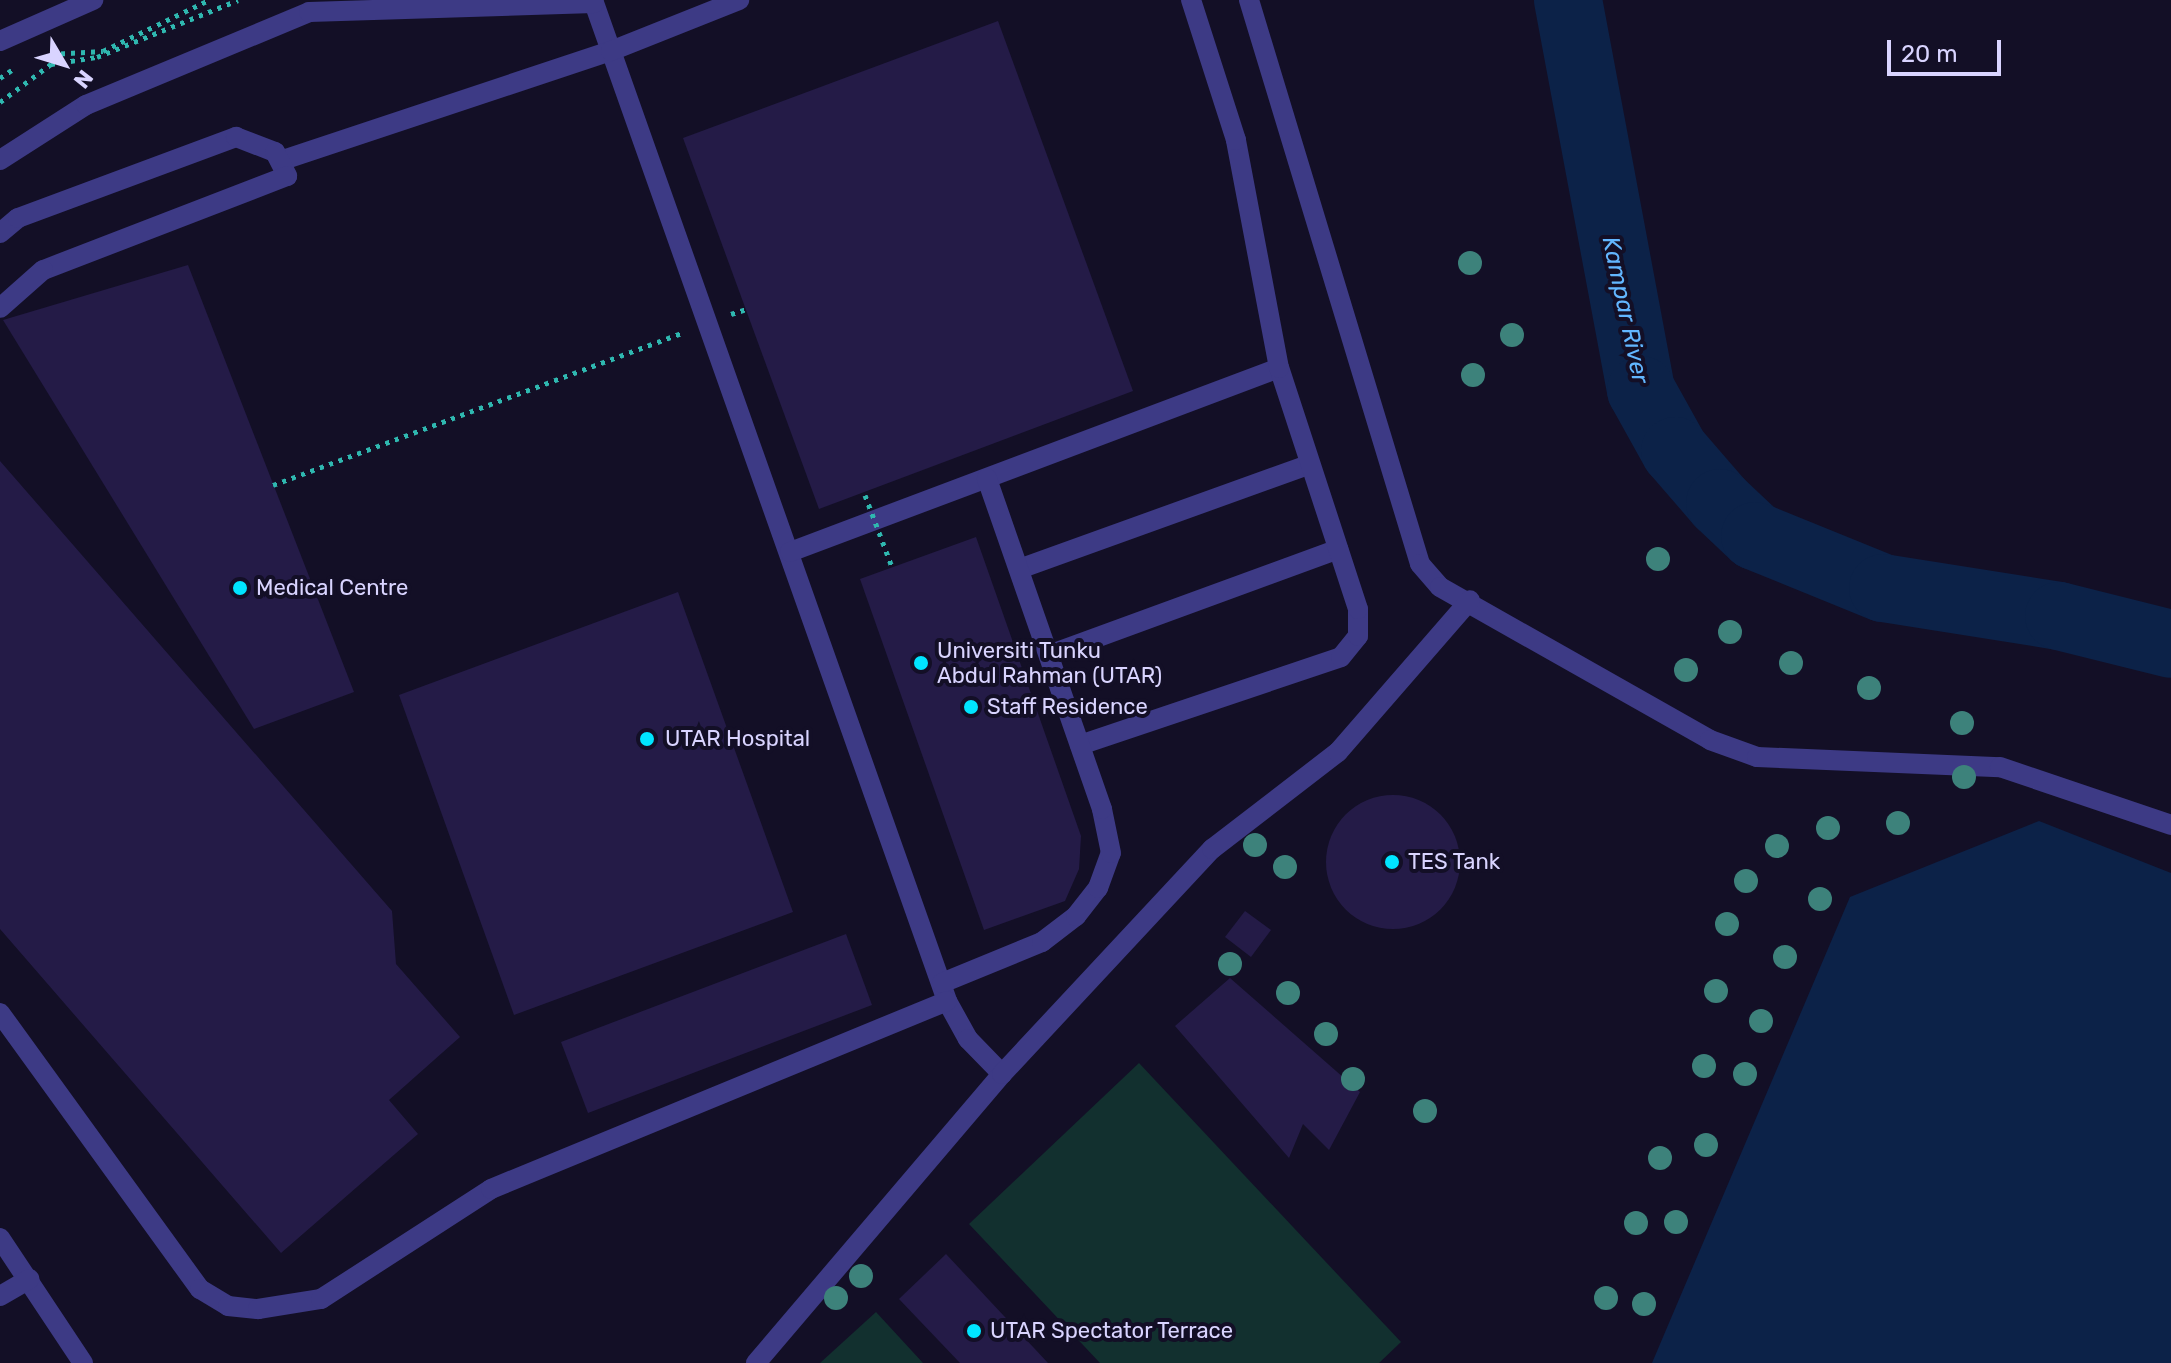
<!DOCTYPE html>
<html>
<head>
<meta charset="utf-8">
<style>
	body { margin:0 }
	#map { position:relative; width:2171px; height:1363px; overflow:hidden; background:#130f26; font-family:Rubik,sans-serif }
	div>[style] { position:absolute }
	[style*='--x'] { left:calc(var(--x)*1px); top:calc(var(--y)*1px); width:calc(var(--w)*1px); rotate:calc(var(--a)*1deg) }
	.green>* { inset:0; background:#12302f }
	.water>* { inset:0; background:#0c2248 }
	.river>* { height:68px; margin:-34px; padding:0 34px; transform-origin:34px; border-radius:34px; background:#0c2248 }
	.building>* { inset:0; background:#241b47 }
	.round { border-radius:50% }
	.path>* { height:5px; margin-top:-2.5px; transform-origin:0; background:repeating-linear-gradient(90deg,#2fb8b0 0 4px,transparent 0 10px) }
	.service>* { height:20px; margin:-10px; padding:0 10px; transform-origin:10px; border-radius:10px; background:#3d3a85 }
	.minor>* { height:20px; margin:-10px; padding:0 10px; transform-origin:10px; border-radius:10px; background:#3d3a85 }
	.path-bridge>* { height:5px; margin-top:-2.5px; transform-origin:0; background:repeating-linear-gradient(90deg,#2fb8b0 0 4px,transparent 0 10px) }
	.trees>* { width:24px; height:24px; margin:-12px; border-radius:50%; background:#3d827b }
	.dots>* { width:22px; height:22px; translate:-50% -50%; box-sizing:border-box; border:4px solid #130f26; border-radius:50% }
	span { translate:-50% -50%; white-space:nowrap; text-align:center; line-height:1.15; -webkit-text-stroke:8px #130f26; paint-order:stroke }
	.poi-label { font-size:22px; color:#d9d4ff }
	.left { translate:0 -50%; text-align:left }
	.water-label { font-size:24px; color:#62b6ff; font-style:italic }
	.north { position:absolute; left:24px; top:24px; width:80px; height:80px; -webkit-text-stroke:6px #130f26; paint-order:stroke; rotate:128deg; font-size:22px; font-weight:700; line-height:32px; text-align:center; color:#d9d4ff }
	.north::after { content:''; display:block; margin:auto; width:28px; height:36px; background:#d9d4ff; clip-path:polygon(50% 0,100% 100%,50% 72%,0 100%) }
	.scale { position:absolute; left:1887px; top:40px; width:114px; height:36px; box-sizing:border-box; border:4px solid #d9d4ff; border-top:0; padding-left:10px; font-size:24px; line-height:28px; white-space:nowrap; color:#d9d4ff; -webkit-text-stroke:6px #130f26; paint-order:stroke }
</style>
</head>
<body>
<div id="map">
	<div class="green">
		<i style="clip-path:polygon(1139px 1063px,1401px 1342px,1379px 1363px,1100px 1363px,969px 1224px)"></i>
		<i style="clip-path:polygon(876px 1312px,923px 1363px,820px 1363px)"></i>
	</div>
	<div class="water">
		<i style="clip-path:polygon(2039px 821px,2171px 873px,2171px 1363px,1652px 1363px,1850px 897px)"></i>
	</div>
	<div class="river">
		<i style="--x:1568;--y:0;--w:397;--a:79.4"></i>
		<i style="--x:1641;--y:390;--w:70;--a:60.9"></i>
		<i style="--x:1675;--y:451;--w:69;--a:49.1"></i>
		<i style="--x:1720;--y:503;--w:48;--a:43.3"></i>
		<i style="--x:1755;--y:536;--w:138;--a:22.1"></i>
		<i style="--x:1883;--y:588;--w:178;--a:9"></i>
		<i style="--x:2059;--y:616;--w:115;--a:14"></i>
	</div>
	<div class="building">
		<i style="clip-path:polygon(998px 21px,1133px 391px,819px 509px,683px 138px)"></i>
		<i style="clip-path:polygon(188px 265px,354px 692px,254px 729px,3px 320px)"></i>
		<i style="clip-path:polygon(0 461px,392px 911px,396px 964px,460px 1037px,389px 1100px,418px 1134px,281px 1253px,0 929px)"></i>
		<i style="clip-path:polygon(976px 537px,1081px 836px,1079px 869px,1065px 901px,984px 930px,860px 579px)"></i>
		<i style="clip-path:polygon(678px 592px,793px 912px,514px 1015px,399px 695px)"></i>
		<i class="round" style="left:1326px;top:795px;width:134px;height:134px"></i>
		<i style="clip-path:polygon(1245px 911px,1271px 930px,1251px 957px,1225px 937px)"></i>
		<i style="clip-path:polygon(846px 934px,872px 1005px,588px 1113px,561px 1042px)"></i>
		<i style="clip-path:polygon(1230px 978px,1360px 1092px,1329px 1150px,1303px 1124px,1289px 1158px,1175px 1026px)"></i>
		<i style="clip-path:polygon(946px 1254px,1048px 1363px,960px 1363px,899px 1299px)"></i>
	</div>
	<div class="path">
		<i style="--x:51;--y:54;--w:52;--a:-3.3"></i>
		<i style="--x:103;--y:51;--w:118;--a:-25.7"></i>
		<i style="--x:0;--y:78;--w:14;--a:-34"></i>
		<i style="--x:0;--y:102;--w:64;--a:-36.7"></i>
		<i style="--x:51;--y:64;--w:47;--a:-8.7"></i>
		<i style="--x:97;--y:57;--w:152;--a:-22"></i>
		<i style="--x:731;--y:314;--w:16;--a:-18"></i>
		<i style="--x:273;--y:485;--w:435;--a:-20.4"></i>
	</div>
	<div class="service">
		<i style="--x:593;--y:0;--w:1062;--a:70.52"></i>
		<i style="--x:947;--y:1001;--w:43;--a:61.1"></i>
		<i style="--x:968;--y:1039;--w:49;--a:45.8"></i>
		<i style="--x:1249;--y:0;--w:589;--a:73.13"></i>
		<i style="--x:1420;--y:564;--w:30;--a:49"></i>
		<i style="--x:1440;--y:587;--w:310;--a:29.5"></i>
		<i style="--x:1710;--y:740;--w:50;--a:19.9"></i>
		<i style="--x:1757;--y:757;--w:243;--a:2.4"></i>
		<i style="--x:2000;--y:767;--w:181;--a:18.7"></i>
		<i style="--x:0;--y:160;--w:102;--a:-32.6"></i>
		<i style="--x:86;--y:105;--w:242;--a:-22.6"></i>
		<i style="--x:309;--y:12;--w:285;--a:-1.8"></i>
		<i style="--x:283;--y:160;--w:346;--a:-18.4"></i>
		<i style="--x:611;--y:51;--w:138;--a:-21.7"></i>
		<i style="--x:0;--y:233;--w:23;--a:-40"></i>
		<i style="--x:18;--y:218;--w:233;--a:-20.4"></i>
		<i style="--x:236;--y:137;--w:42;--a:21"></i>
		<i style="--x:275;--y:152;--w:27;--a:63"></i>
		<i style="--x:287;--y:176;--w:261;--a:158.9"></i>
		<i style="--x:43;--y:270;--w:57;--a:138.5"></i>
		<i style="--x:790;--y:552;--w:522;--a:-20.62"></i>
		<i style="--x:1019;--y:569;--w:309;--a:-19.8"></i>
		<i style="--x:1049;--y:655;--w:308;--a:-20.1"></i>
		<i style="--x:1080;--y:745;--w:275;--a:-18.6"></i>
		<i style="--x:1341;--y:657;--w:27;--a:-51"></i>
		<i style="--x:1358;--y:636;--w:27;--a:-90"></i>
		<i style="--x:1358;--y:609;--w:254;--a:-108.1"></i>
		<i style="--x:1279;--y:368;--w:232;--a:-100.7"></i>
		<i style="--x:1236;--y:140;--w:147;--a:-107.8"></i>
		<i style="--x:942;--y:983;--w:108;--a:-22.3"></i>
		<i style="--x:1042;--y:942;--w:43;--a:-37.4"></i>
		<i style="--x:1076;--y:916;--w:36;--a:-52"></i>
		<i style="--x:1098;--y:888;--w:37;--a:-70"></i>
		<i style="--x:1111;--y:853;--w:45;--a:-101.6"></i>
		<i style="--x:1102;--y:809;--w:350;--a:-109.2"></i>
		<i style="--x:0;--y:1013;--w:341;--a:54.1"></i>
		<i style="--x:200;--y:1289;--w:33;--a:31"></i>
		<i style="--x:228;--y:1306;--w:30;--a:6"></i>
		<i style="--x:258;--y:1309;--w:64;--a:-9"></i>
		<i style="--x:321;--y:1299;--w:202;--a:-32.9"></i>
		<i style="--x:491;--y:1189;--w:493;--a:-22.4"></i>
		<i style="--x:756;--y:1363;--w:380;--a:-49.6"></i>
		<i style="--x:1002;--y:1074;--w:308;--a:-47"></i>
		<i style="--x:1212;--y:849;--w:159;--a:-37.6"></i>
		<i style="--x:1338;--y:752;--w:201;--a:-49"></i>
	</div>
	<div class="minor">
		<i style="--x:0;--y:41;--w:102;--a:-23.8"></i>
		<i style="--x:0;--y:1238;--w:150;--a:56.4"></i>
		<i style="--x:0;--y:1296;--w:34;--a:-30"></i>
	</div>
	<div class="path-bridge">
		<i style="--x:865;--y:495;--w:77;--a:69.4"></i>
	</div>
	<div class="trees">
		<i style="left:1470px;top:263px"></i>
		<i style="left:1512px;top:335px"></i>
		<i style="left:1473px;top:375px"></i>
		<i style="left:1658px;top:559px"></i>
		<i style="left:1730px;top:632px"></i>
		<i style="left:1791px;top:663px"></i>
		<i style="left:1686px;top:670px"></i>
		<i style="left:1869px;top:688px"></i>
		<i style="left:1962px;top:723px"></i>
		<i style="left:1964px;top:777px"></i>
		<i style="left:1898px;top:823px"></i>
		<i style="left:1828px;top:828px"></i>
		<i style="left:1255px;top:845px"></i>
		<i style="left:1777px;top:846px"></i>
		<i style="left:1285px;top:867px"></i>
		<i style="left:1746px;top:881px"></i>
		<i style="left:1820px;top:899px"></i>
		<i style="left:1727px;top:924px"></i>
		<i style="left:1785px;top:957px"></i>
		<i style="left:1230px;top:964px"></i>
		<i style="left:1716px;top:991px"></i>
		<i style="left:1288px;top:993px"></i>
		<i style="left:1761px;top:1021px"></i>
		<i style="left:1326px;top:1034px"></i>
		<i style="left:1704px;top:1066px"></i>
		<i style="left:1745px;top:1074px"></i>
		<i style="left:1353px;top:1079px"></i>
		<i style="left:1425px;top:1111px"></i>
		<i style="left:1706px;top:1145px"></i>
		<i style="left:1660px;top:1158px"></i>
		<i style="left:1676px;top:1222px"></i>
		<i style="left:1636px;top:1223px"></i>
		<i style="left:861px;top:1276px"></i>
		<i style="left:836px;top:1298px"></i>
		<i style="left:1606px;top:1298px"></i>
		<i style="left:1644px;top:1304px"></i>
	</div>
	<div class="dots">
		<i style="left:240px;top:588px;background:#00e5ff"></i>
		<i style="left:921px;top:663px;background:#00e5ff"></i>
		<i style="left:971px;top:707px;background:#00e5ff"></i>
		<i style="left:647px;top:739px;background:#00e5ff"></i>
		<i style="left:1392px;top:862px;background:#00e5ff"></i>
		<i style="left:974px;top:1331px;background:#00e5ff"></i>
	</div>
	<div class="poi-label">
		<span class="left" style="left:256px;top:588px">Medical Centre</span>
		<span class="left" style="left:937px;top:663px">Universiti Tunku<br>Abdul Rahman (UTAR)</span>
		<span class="left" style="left:987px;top:707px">Staff Residence</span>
		<span class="left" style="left:665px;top:739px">UTAR Hospital</span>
		<span class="left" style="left:1408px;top:862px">TES Tank</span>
		<span class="left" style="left:990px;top:1331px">UTAR Spectator Terrace</span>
	</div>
	<div class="water-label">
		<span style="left:1625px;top:310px;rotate:78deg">Kampar River</span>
	</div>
	<div class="north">N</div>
	<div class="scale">20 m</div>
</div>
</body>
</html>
